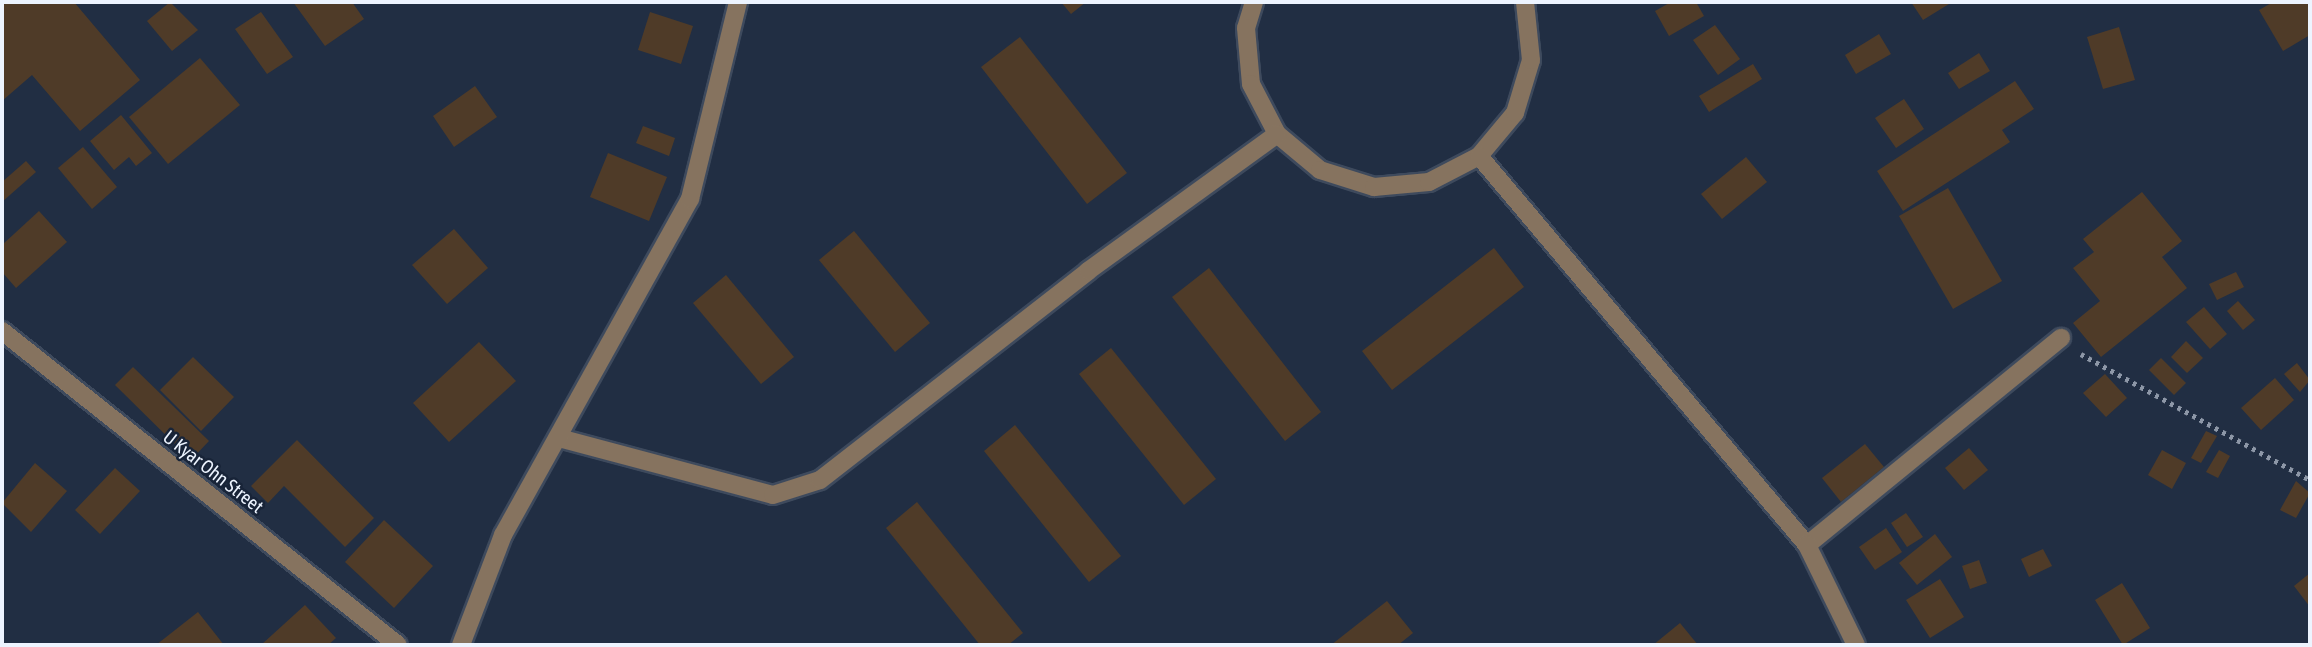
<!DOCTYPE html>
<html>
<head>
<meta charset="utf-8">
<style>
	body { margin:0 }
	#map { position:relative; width:2312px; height:647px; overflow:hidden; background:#212e43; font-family:"Asap Condensed",sans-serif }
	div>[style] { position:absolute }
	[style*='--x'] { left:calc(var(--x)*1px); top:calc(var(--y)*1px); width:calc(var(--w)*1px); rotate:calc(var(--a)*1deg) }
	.building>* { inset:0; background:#4f3b28 }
	.path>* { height:4.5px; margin-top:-2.25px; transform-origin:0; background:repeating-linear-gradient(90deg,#8d97a7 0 3.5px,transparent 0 8.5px) }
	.roads { filter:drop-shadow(2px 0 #3e4a5d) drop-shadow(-2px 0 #3e4a5d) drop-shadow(0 2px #3e4a5d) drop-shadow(0 -2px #3e4a5d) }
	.minor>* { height:18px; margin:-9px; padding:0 9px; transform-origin:9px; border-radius:9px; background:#86735f }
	span { translate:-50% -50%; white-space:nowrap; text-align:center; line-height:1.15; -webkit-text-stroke:5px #182438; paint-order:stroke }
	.street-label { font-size:19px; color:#edf4ff }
	.frame { position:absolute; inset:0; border:4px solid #edf4ff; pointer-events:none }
</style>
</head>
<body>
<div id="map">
	<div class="building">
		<i style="clip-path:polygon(7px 2px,74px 2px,140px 80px,80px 131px,32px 75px,2px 101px,2px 6px)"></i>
		<i style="clip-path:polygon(170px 2px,198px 30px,172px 51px,147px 21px)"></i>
		<i style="clip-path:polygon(293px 2px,352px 2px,364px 19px,325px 46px)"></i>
		<i style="clip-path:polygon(1061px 2px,1086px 2px,1071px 14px)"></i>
		<i style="clip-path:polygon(1671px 2px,1696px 2px,1704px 16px,1669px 36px,1655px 11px)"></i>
		<i style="clip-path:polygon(1911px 2px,1947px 2px,1949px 4px,1923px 20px)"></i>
		<i style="clip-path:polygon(2273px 2px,2310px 2px,2310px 35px,2283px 51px,2259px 10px)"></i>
		<i style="clip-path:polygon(261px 12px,293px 57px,267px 74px,235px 29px)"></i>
		<i style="clip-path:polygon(650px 12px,693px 26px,681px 64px,638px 50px)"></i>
		<i style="clip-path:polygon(1715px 25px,1740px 59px,1718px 75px,1693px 40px)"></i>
		<i style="clip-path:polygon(2119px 27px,2135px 80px,2103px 89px,2087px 37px)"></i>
		<i style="clip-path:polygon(1879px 34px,1891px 54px,1856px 74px,1845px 55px)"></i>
		<i style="clip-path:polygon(1020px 37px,1127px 173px,1087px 204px,981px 67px)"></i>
		<i style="clip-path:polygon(1979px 53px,1990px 71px,1959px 89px,1948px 73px)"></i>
		<i style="clip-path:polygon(200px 58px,240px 105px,168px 164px,129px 117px)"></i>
		<i style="clip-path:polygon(1753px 64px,1762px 79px,1709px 112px,1699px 96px)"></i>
		<i style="clip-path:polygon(2015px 81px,2034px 109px,2002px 130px,2010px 142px,1903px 211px,1877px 171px)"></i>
		<i style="clip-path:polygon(475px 86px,497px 117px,454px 147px,433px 116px)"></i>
		<i style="clip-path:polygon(1904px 99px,1924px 129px,1896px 148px,1875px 118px)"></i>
		<i style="clip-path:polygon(121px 115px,152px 153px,136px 166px,129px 157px,114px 170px,90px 141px)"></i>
		<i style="clip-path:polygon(643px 126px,675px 138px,669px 156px,636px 143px)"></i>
		<i style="clip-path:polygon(83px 147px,117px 187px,92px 209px,58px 168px)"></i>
		<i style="clip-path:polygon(608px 153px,667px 177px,649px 221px,590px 197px)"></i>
		<i style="clip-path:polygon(1746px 157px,1767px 182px,1722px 219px,1701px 194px)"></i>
		<i style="clip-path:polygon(26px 161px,36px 172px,2px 202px,2px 182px)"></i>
		<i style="clip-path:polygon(1948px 188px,2002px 281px,1953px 309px,1899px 216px)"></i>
		<i style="clip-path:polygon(2142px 192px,2182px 241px,2162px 257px,2187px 288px,2101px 357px,2073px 323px,2100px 301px,2073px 268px,2094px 252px,2083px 239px)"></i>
		<i style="clip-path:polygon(39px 211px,67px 242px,16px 288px,2px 272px,2px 245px)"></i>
		<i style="clip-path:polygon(454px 229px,488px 268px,447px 304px,412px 265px)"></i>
		<i style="clip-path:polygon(854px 231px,930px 323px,895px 352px,819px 260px)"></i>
		<i style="clip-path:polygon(1494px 248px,1524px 287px,1392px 390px,1362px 351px)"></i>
		<i style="clip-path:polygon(1209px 268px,1321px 412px,1285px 441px,1172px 297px)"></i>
		<i style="clip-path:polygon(2236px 272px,2244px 287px,2217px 300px,2209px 284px)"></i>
		<i style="clip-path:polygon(726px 275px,794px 357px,761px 384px,693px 303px)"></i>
		<i style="clip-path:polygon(2238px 301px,2255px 320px,2243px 330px,2227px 311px)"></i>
		<i style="clip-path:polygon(2204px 307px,2227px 334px,2210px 349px,2186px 322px)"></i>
		<i style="clip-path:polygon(2186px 341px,2203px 358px,2187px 373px,2171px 357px)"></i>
		<i style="clip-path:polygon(479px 342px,516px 381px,449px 442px,413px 403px)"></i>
		<i style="clip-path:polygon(1111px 348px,1216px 479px,1184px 505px,1079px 374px)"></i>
		<i style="clip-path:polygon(193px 357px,234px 397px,201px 431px,160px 390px)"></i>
		<i style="clip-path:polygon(2161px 358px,2186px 383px,2174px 395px,2149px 370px)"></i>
		<i style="clip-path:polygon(2297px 363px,2310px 380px,2300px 392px,2284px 374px)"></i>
		<i style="clip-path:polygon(133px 367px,209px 441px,191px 460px,115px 385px)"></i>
		<i style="clip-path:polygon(2105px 374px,2127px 398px,2106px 417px,2083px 393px)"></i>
		<i style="clip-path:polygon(2275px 378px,2294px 400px,2261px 430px,2241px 408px)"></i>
		<i style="clip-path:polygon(1015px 425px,1121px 556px,1089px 582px,984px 451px)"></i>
		<i style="clip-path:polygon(2206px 431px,2217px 436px,2201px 463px,2191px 458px)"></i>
		<i style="clip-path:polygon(297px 440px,374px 518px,345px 547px,284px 486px,268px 503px,251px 486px)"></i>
		<i style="clip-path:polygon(1865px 444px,1884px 467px,1841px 502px,1822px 478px)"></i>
		<i style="clip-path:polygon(1969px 448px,1988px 470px,1964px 490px,1945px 468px)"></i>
		<i style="clip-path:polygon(2162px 450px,2186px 463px,2172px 489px,2148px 475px)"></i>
		<i style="clip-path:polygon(2219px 450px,2230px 456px,2218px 478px,2206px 472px)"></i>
		<i style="clip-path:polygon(35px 463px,67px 491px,31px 532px,2px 503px)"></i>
		<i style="clip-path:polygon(115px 468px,140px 491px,100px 534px,75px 510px)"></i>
		<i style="clip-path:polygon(2296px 481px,2310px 493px,2296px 518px,2280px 510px)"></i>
		<i style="clip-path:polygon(917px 502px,1023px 633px,1008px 645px,980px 645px,886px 528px)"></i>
		<i style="clip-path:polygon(1906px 513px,1923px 537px,1907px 547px,1891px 523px)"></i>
		<i style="clip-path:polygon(384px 520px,433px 566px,394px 608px,345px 562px)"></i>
		<i style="clip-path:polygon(1886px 528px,1902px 552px,1875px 570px,1859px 547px)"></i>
		<i style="clip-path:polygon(1935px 534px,1952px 557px,1917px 585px,1899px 563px)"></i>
		<i style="clip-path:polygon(2043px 549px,2052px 566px,2029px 577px,2021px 559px)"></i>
		<i style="clip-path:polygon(1979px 560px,1987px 583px,1970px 589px,1962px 566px)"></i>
		<i style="clip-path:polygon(2310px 573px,2310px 607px,2294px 586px)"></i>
		<i style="clip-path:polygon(1940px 579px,1964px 617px,1930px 638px,1906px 600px)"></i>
		<i style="clip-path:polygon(2122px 583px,2150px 628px,2123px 645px,2095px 600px)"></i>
		<i style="clip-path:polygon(1387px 601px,1413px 633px,1398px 645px,1331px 645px)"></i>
		<i style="clip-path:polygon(305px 605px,336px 638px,328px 645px,261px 645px)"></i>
		<i style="clip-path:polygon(198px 612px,224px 645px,156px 645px)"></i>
		<i style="clip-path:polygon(1680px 623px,1698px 645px,1653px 645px)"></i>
	</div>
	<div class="path">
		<i style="--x:2081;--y:354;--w:261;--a:28.8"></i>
	</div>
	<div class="roads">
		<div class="minor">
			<i style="--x:1254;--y:2;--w:27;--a:107"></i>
			<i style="--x:1246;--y:28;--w:56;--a:84.9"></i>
			<i style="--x:1251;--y:84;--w:56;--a:62.5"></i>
			<i style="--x:1277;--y:134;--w:56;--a:39.9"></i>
			<i style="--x:1320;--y:170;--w:57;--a:17.5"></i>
			<i style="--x:1374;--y:187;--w:55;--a:-5.2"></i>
			<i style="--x:1429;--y:182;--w:56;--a:-27.5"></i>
			<i style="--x:1479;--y:156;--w:56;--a:-50.1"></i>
			<i style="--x:1515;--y:113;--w:55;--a:-73.2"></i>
			<i style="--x:1531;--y:60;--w:58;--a:-95.9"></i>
			<i style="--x:1479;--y:156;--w:509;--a:49.86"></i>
			<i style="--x:1807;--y:545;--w:328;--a:-39.2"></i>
			<i style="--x:2;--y:331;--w:505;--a:38.41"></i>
			<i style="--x:559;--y:438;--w:221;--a:14.9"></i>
			<i style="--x:773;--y:495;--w:49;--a:-17.7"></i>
			<i style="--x:820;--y:480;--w:340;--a:-37.9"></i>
			<i style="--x:1088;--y:271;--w:233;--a:-35.9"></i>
			<i style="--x:1807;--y:545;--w:111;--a:63.9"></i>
			<i style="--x:461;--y:645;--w:118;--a:-69.1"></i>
			<i style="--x:503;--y:535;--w:385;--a:-60.9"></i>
			<i style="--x:690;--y:199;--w:203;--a:-76.3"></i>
		</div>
	</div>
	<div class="street-label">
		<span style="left:213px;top:472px;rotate:38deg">U Kyar Ohn Street</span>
	</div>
	<div class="frame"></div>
</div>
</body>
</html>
